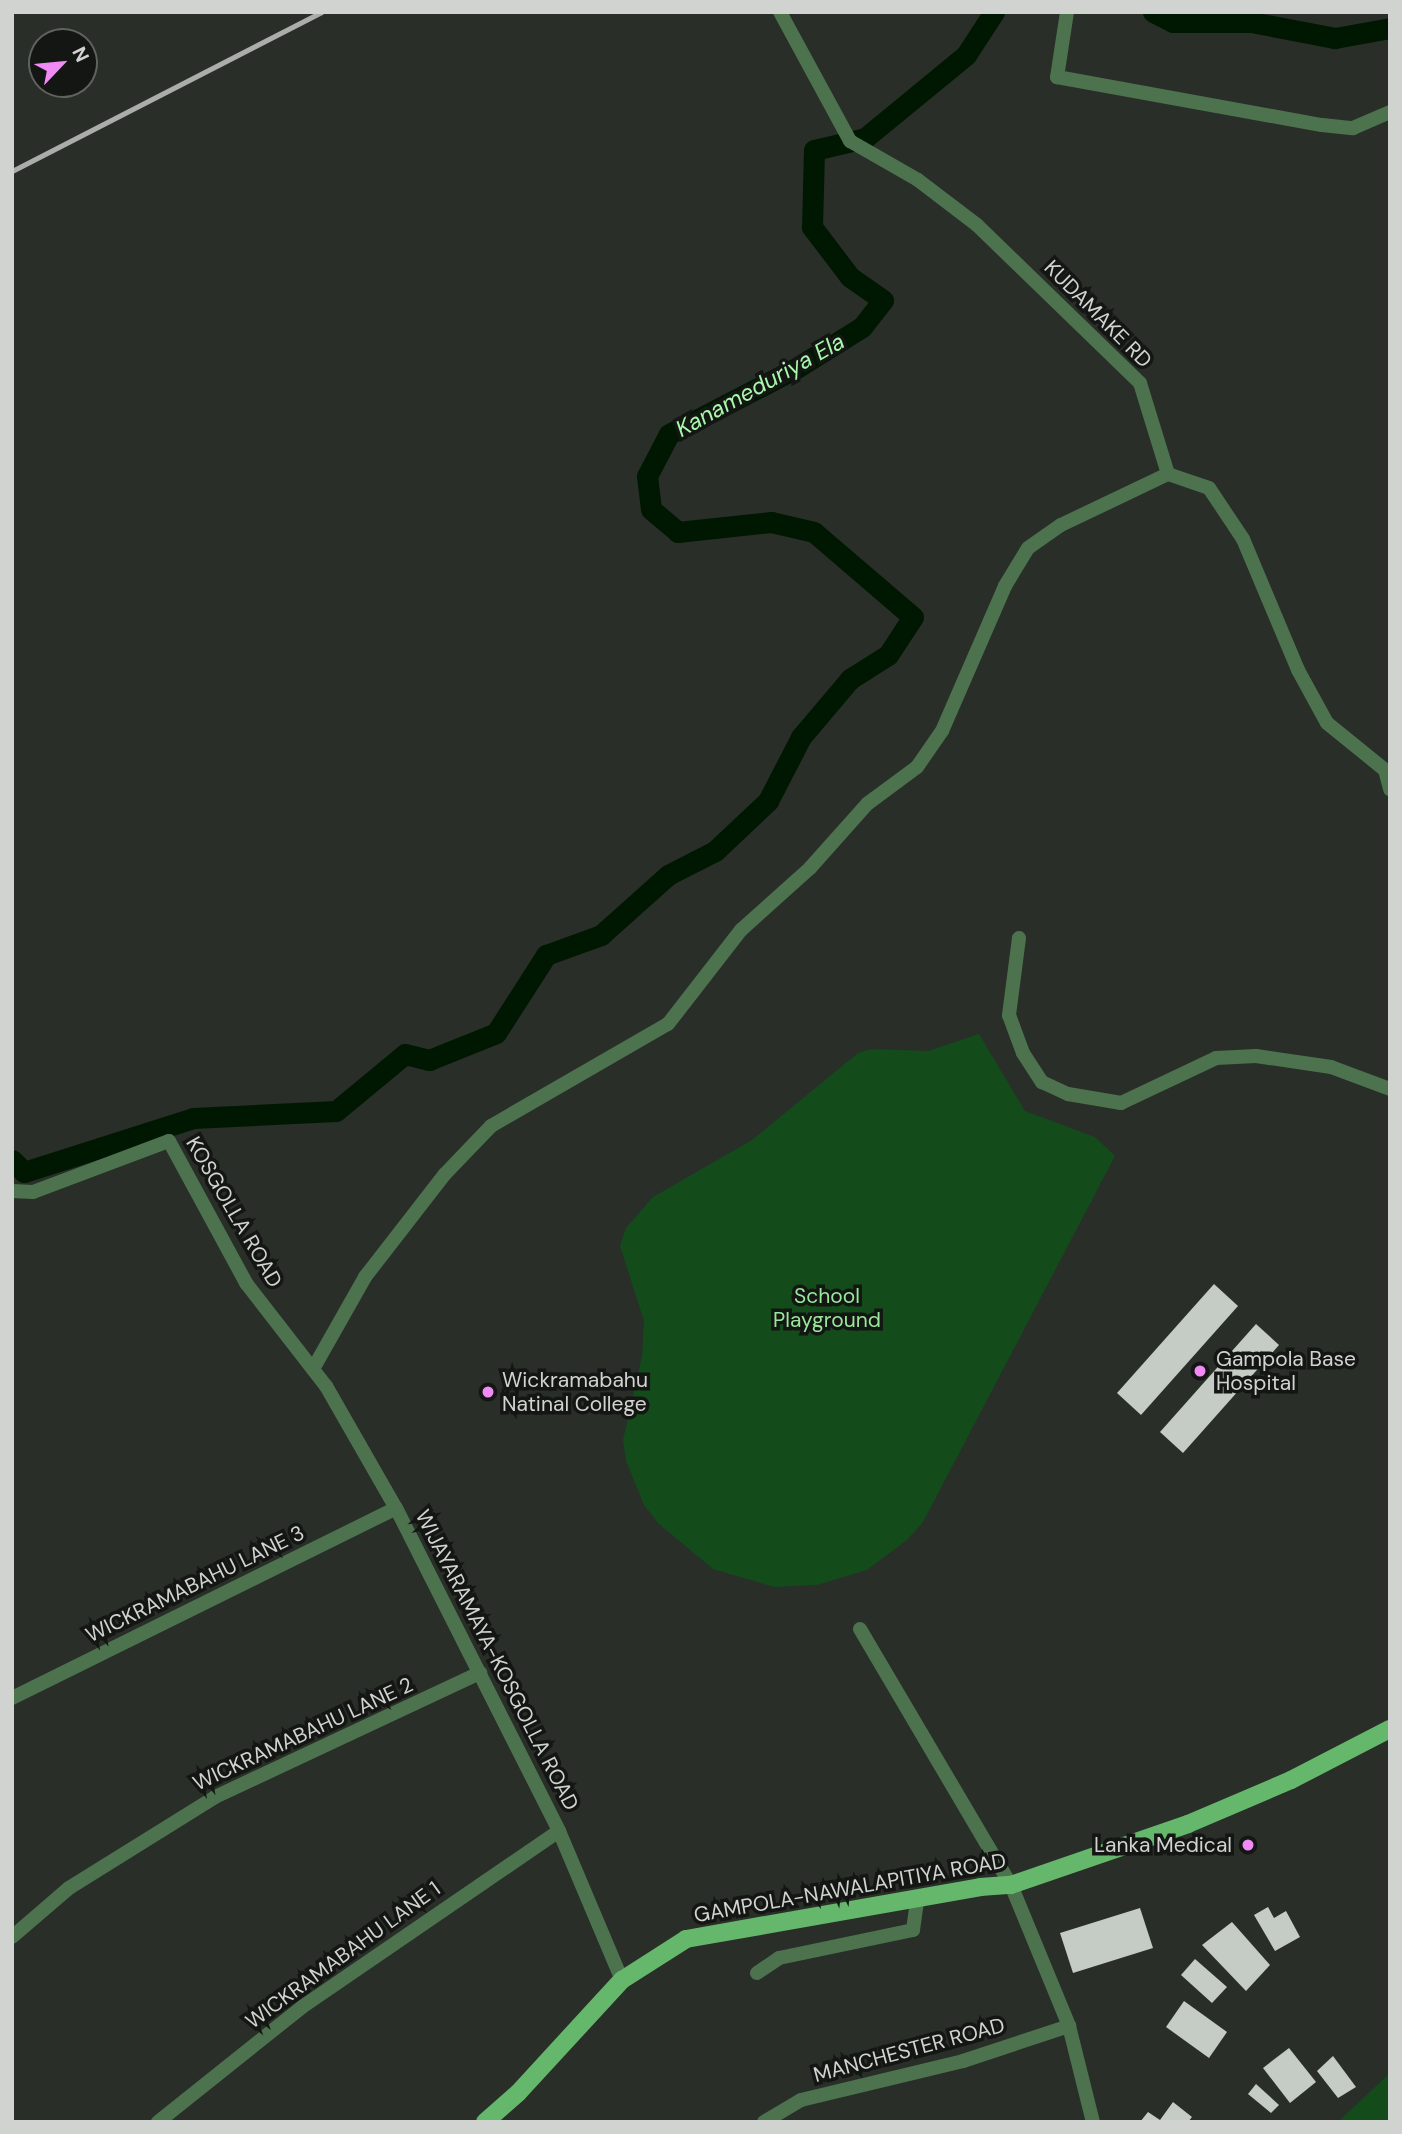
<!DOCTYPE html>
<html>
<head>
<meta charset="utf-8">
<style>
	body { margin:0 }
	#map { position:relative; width:1402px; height:2134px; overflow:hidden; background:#292e29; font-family:"DM Sans",sans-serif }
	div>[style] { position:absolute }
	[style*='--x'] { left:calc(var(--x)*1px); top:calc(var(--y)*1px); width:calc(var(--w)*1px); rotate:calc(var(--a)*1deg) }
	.green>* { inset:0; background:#134b1b }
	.canal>* { height:21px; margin:-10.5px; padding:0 10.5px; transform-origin:10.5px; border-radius:10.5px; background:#001801 }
	.building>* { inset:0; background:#c5cbc5 }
	.minor>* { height:14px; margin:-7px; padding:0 7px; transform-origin:7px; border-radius:7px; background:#4c734e }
	.tertiary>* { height:14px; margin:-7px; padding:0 7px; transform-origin:7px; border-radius:7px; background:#4c734e }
	.primary>* { height:18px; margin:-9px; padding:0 9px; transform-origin:9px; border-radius:9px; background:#65b86b }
	.rail>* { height:5px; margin:-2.5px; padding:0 2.5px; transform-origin:2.5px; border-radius:2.5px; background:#aaadaa }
	.dots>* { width:19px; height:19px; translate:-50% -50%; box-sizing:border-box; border:4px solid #141614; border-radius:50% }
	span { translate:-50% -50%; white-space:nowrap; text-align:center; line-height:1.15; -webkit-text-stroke:7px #141614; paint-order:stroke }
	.street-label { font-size:21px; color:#d0d3d0 }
	.park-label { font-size:21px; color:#97e89b }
	.poi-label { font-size:21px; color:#d0d3d0 }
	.left { translate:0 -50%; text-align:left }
	.right { translate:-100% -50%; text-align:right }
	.water-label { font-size:23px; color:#a8f9ab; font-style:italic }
	.frame { position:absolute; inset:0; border:14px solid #d0d3d0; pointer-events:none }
	.north { position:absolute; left:28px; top:28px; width:70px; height:70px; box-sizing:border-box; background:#141614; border:2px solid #5f625f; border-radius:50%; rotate:64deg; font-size:19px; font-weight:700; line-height:28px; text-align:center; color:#d0d3d0 }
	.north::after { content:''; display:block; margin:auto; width:24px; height:32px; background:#f08bf5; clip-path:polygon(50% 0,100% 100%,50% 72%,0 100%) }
</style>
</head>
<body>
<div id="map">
	<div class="green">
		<i style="clip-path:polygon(979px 1034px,1025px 1111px,1095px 1137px,1115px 1156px,923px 1522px,907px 1540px,867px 1570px,817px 1585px,774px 1587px,713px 1569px,659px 1524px,644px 1505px,626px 1461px,623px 1440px,642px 1356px,644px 1321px,620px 1246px,626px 1228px,653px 1197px,752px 1140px,858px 1053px,872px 1049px,928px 1051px)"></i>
		<i style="clip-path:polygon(1390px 2073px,1390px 2122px,1338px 2122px,1342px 2118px)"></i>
	</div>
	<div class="canal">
		<i style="--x:1153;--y:12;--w:22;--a:27"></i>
		<i style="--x:1173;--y:22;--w:78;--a:0"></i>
		<i style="--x:1251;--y:22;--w:86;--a:10.8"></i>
		<i style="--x:1335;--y:38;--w:56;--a:-10.3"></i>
		<i style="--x:12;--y:1160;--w:17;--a:45"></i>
		<i style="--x:24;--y:1172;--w:177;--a:-17.7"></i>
		<i style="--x:193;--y:1118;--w:143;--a:-2.8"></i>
		<i style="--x:336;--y:1111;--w:89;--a:-39.6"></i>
		<i style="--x:405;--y:1054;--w:25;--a:14"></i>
		<i style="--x:429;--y:1060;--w:72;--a:-21.9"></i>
		<i style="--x:496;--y:1033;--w:93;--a:-57.3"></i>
		<i style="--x:546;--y:955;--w:59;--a:-20"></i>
		<i style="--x:601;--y:935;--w:90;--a:-41.8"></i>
		<i style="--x:668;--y:875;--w:53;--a:-27.1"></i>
		<i style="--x:715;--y:851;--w:73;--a:-43.3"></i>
		<i style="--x:768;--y:801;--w:72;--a:-62.7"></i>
		<i style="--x:801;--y:737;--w:76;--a:-49.8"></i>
		<i style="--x:850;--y:679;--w:45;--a:-32.3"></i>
		<i style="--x:888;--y:655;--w:45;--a:-56.7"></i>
		<i style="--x:913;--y:617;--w:130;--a:-139.4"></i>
		<i style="--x:814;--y:532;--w:44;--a:-166.9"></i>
		<i style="--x:771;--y:522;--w:94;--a:173.9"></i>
		<i style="--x:678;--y:532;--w:35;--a:-140"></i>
		<i style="--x:651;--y:509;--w:33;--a:-97"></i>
		<i style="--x:647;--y:476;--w:47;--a:-62.4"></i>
		<i style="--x:669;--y:434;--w:145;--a:-27.4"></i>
		<i style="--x:798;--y:367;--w:75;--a:-32"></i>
		<i style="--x:862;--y:327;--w:34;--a:-52"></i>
		<i style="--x:883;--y:300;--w:40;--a:-145.1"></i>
		<i style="--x:850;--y:277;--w:63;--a:-127.2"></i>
		<i style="--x:812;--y:227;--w:77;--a:-88.5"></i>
		<i style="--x:814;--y:150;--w:52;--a:-13.2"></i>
		<i style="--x:865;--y:138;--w:131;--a:-39.4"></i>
		<i style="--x:966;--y:55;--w:51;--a:-56.9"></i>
	</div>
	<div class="building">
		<i style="clip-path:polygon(1214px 1284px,1238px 1306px,1141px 1415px,1117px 1393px)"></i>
		<i style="clip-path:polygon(1256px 1324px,1279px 1345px,1183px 1453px,1160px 1432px)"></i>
		<i style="clip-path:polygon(1268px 1907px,1274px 1918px,1286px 1911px,1300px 1937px,1275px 1951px,1254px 1915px)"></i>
		<i style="clip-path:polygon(1140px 1908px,1153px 1948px,1073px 1973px,1060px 1933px)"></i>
		<i style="clip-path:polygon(1232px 1922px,1270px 1965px,1246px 1991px,1202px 1945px)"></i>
		<i style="clip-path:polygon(1195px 1959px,1227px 1987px,1212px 2003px,1181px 1975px)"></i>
		<i style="clip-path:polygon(1184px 2001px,1227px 2032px,1209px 2058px,1166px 2027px)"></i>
		<i style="clip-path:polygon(1289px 2048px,1316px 2082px,1290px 2103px,1263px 2068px)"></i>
		<i style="clip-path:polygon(1333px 2056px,1356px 2087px,1338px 2098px,1317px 2071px)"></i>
		<i style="clip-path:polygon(1256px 2084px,1279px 2105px,1271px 2113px,1248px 2094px)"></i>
		<i style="clip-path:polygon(1173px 2102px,1192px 2117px,1188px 2122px,1140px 2122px,1148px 2112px,1160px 2120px)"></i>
	</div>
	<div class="minor">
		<i style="--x:780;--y:12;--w:147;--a:61.5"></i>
		<i style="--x:850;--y:141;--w:78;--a:29.8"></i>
		<i style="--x:918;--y:180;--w:74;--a:37.3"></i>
		<i style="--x:977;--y:225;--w:227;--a:44.1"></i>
		<i style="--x:1140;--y:383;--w:95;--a:72.9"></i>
		<i style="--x:1168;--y:474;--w:43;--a:18.9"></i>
		<i style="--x:1209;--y:488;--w:61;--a:56.3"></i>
		<i style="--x:1243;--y:539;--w:142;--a:67.2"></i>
		<i style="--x:1298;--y:670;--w:60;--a:61.3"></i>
		<i style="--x:1327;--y:723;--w:75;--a:39"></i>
		<i style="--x:1385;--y:770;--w:20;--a:75"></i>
		<i style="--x:1067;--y:12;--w:66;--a:98.7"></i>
		<i style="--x:1057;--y:77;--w:269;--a:10.3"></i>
		<i style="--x:1322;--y:125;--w:31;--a:6"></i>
		<i style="--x:1353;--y:128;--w:40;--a:-23.4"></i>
		<i style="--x:1019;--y:938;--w:78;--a:97.4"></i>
		<i style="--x:1009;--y:1015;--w:40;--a:69.8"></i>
		<i style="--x:1023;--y:1053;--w:35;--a:57"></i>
		<i style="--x:1042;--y:1082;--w:29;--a:25"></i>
		<i style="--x:1068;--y:1094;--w:54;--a:9.6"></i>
		<i style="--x:1121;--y:1103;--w:105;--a:-25.3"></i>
		<i style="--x:1216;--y:1058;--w:40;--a:-2.9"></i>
		<i style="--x:1256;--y:1056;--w:76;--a:8.3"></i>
		<i style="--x:1331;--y:1067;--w:63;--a:20.4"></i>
		<i style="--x:313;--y:1369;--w:106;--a:-60.5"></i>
		<i style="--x:365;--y:1277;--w:130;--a:-52.2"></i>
		<i style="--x:445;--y:1174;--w:66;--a:-46.2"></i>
		<i style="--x:491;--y:1126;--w:204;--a:-30"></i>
		<i style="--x:668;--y:1024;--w:119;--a:-52.2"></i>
		<i style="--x:741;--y:930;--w:93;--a:-41.9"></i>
		<i style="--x:810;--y:868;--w:86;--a:-48.3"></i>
		<i style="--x:867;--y:804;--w:62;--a:-36.5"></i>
		<i style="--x:917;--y:767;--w:44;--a:-55.2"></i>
		<i style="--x:942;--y:731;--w:158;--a:-66.5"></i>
		<i style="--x:1005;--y:586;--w:44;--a:-58.8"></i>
		<i style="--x:1028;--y:548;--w:40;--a:-34.9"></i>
		<i style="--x:1061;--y:525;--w:119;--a:-25.5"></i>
		<i style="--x:860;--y:1629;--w:297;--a:59.5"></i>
		<i style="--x:1011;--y:1885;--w:152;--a:67.6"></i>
		<i style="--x:1069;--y:2026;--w:99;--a:76"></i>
		<i style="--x:12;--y:1698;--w:428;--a:-26.3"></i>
		<i style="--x:12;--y:1937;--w:75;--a:-40.7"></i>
		<i style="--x:69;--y:1888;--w:172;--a:-31.9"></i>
		<i style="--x:215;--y:1797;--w:293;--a:-25.1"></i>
		<i style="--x:757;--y:1973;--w:27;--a:-34"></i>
		<i style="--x:779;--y:1958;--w:137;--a:-11.8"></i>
		<i style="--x:913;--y:1930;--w:30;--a:-82"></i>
		<i style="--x:158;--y:2122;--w:184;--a:-38.6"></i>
		<i style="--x:302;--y:2007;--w:311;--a:-34.4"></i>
		<i style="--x:764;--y:2122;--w:43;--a:-30.7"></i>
		<i style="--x:801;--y:2100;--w:167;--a:-13.5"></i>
		<i style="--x:963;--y:2061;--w:112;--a:-18.3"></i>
	</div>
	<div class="tertiary">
		<i style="--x:12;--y:1191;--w:21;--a:3"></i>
		<i style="--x:33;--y:1192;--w:145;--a:-20.6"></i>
		<i style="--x:169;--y:1141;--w:162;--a:61.5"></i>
		<i style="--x:246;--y:1283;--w:130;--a:52.2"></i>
		<i style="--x:326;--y:1386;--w:141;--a:60.2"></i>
		<i style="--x:396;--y:1508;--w:362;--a:63.2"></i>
		<i style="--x:559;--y:1831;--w:162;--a:67.1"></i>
	</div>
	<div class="primary">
		<i style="--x:485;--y:2122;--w:44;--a:-41.3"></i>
		<i style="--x:518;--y:2093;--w:154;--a:-47.4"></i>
		<i style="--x:622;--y:1980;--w:76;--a:-32.6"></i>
		<i style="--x:686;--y:1939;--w:299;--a:-10"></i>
		<i style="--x:980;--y:1887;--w:31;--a:-4"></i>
		<i style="--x:1011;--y:1885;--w:187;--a:-19"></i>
		<i style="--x:1188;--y:1824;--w:112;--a:-23.1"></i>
		<i style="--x:1291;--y:1780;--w:111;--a:-27.3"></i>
	</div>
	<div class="rail">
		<i style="--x:12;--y:171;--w:348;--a:-27.2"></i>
	</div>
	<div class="dots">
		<i style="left:1200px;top:1371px;background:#f08bf5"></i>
		<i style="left:488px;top:1392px;background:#f08bf5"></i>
		<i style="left:1248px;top:1845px;background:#f08bf5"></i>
	</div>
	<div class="street-label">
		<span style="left:1098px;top:314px;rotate:45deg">KUDAMAKE RD</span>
		<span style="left:234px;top:1212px;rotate:60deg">KOSGOLLA ROAD</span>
		<span style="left:195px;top:1584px;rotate:-26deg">WICKRAMABAHU LANE 3</span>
		<span style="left:497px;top:1660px;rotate:63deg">WIJAYARAMAYA-KOSGOLLA ROAD</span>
		<span style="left:303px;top:1734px;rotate:-25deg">WICKRAMABAHU LANE 2</span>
		<span style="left:850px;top:1888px;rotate:-10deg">GAMPOLA-NAWALAPITIYA ROAD</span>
		<span style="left:343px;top:1955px;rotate:-36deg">WICKRAMABAHU LANE 1</span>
		<span style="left:909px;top:2050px;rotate:-15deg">MANCHESTER ROAD</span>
	</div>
	<div class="park-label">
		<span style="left:827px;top:1308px">School<br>Playground</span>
	</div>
	<div class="poi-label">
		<span class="left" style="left:1216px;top:1371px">Gampola Base<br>Hospital</span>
		<span class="left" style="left:502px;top:1392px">Wickramabahu<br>Natinal College</span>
		<span class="right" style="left:1232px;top:1845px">Lanka Medical</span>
	</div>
	<div class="water-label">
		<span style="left:760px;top:385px;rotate:-29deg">Kanameduriya Ela</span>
	</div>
	<div class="frame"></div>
	<div class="north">N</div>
</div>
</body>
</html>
